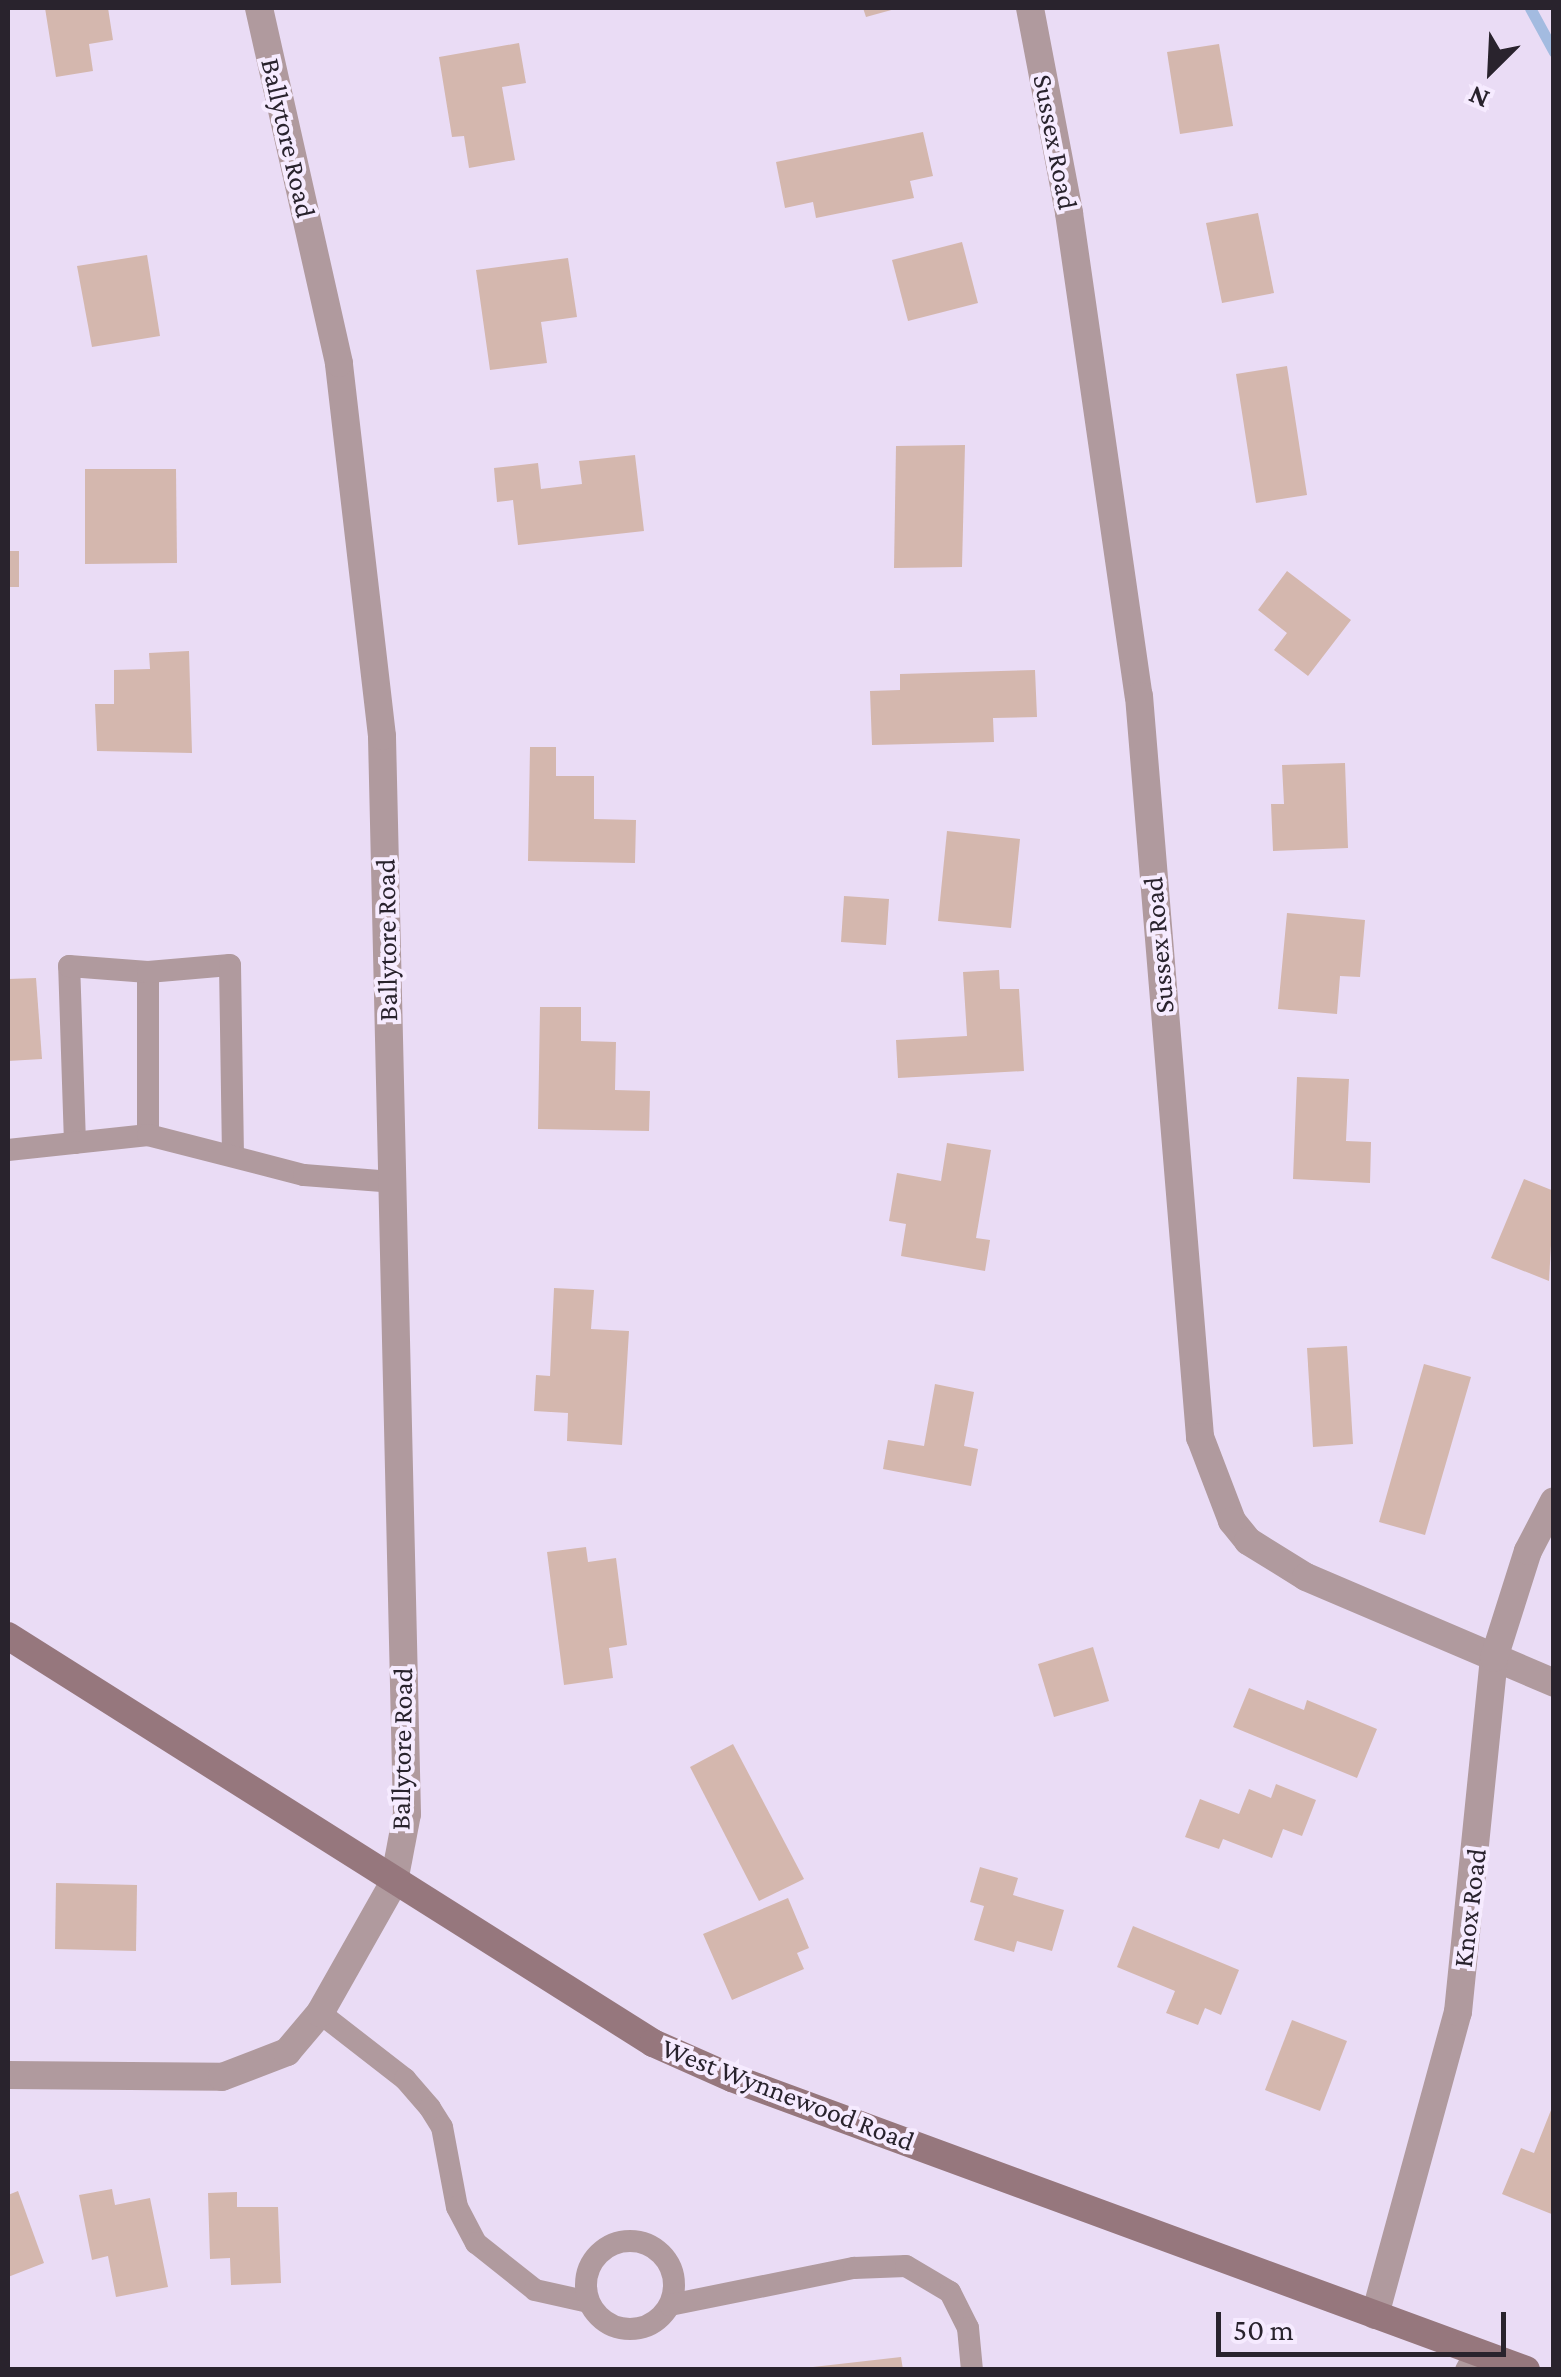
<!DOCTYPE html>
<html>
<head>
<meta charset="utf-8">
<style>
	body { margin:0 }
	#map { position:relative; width:1561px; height:2377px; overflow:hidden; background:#eadcf5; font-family:"Crimson Pro",serif }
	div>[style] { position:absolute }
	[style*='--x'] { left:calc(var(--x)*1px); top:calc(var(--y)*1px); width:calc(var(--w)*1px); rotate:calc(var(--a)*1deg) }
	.stream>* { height:11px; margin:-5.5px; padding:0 5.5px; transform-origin:5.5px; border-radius:5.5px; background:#a3bbe0 }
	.building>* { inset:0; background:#d4b7ae }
	.service>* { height:22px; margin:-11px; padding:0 11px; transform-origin:11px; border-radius:11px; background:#b09a9e }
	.service>.ring { margin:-11px; padding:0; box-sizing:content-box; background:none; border:22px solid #b09a9e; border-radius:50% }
	.minor>* { height:28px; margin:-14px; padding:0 14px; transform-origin:14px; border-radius:14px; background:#b09a9e }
	.secondary>* { height:28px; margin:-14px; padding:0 14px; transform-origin:14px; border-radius:14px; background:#96777d }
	span { translate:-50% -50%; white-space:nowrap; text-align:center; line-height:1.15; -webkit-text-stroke:8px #f6ebff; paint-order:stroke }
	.street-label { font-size:28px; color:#29232d }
	.frame { position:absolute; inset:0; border:10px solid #29232d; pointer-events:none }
	.north { position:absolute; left:1441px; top:20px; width:100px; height:100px; -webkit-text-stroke:8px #f6ebff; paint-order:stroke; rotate:204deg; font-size:28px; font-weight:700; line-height:40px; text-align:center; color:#29232d }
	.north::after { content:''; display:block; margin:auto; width:35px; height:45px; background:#29232d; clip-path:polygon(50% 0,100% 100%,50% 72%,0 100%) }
	.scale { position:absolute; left:1216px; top:2312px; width:290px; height:45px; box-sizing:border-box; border:5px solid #29232d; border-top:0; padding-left:12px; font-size:30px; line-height:35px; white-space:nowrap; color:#29232d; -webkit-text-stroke:8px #f6ebff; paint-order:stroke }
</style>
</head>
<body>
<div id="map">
	<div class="stream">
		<i style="--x:1530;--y:8;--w:50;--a:61.4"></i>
	</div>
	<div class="building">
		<i style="clip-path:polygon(45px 8px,108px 8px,113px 40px,89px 44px,93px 71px,56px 77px)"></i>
		<i style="clip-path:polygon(863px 8px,894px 8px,895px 9px,866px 17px)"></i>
		<i style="clip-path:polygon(519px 43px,526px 83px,502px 87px,515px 160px,469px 168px,464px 136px,452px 137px,439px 57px)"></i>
		<i style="clip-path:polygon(1219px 44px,1233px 126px,1180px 134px,1167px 52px)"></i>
		<i style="clip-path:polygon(923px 132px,933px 176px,910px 181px,914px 198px,816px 218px,813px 202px,785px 208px,776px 162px)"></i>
		<i style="clip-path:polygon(1258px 213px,1274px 293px,1222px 303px,1206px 223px)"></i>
		<i style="clip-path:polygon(962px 242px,978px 303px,908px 321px,892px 260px)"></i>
		<i style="clip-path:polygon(147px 255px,160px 336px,92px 347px,77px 266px)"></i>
		<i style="clip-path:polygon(568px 258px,577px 317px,541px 322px,547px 363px,490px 370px,476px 270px)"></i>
		<i style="clip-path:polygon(1287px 366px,1307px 495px,1256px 503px,1236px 374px)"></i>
		<i style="clip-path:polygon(965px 445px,962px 567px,894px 568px,896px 446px)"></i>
		<i style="clip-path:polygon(635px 455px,644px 531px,518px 545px,513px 500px,497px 502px,494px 468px,538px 463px,541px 489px,582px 484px,579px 461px)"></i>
		<i style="clip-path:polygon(85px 469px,176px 469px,177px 563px,85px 564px)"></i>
		<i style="clip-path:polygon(8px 551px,19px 551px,19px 587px,8px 587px)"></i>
		<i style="clip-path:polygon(1287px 571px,1351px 620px,1308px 676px,1274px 650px,1287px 633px,1258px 610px)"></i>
		<i style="clip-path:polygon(189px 651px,192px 753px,97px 751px,95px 704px,114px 704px,114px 670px,150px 669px,149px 653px)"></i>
		<i style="clip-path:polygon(1035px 670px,1037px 717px,993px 718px,994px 742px,872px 745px,870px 691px,900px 690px,900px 674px)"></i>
		<i style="clip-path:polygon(530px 747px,556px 747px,556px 776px,594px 776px,594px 819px,636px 820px,635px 863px,528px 861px)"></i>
		<i style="clip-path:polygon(1345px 763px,1348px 848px,1273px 851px,1271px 804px,1284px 804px,1282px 765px)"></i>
		<i style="clip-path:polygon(947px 831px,1020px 839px,1011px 928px,938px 921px)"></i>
		<i style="clip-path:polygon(844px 896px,889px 899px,886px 945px,841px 942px)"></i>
		<i style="clip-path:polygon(1287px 913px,1365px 920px,1360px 977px,1340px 976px,1337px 1014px,1278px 1009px)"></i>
		<i style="clip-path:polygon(999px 970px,1000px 989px,1019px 989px,1024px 1071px,898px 1078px,896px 1040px,967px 1036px,963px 972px)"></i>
		<i style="clip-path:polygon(36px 978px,42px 1059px,8px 1061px,8px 979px)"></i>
		<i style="clip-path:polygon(540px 1007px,581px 1007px,581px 1041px,616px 1042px,615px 1090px,650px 1091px,649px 1131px,538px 1129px)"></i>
		<i style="clip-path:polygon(1297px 1077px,1349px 1079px,1346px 1141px,1371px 1142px,1370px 1183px,1293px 1179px)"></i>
		<i style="clip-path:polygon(947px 1143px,991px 1150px,976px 1238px,990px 1240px,985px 1271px,901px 1256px,906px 1224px,889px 1221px,897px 1173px,941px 1181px)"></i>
		<i style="clip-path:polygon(1524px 1179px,1554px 1191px,1549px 1281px,1491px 1258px)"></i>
		<i style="clip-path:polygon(554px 1288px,594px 1290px,591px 1329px,629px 1331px,622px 1445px,567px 1441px,568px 1413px,534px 1411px,536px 1375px,550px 1376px)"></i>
		<i style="clip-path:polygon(1347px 1346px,1353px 1444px,1313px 1447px,1307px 1348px)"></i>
		<i style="clip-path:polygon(1424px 1364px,1471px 1377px,1425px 1535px,1379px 1522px)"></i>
		<i style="clip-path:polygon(935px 1384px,974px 1392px,964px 1446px,978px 1449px,971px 1486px,883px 1469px,888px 1440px,924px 1446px)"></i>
		<i style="clip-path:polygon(586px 1547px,588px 1562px,616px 1558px,627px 1645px,609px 1648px,613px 1678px,564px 1685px,547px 1552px)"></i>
		<i style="clip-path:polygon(1093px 1647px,1109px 1701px,1054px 1717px,1038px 1664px)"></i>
		<i style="clip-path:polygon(1249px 1688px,1304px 1710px,1307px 1700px,1377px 1729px,1357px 1778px,1233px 1727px)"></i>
		<i style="clip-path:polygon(733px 1744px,804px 1879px,759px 1901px,690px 1767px)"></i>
		<i style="clip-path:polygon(1276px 1784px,1316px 1800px,1302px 1836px,1283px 1829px,1272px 1858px,1223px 1839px,1219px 1849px,1185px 1837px,1200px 1799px,1239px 1814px,1249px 1789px,1271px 1798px)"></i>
		<i style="clip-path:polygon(980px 1867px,1018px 1878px,1013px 1895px,1064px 1910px,1052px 1951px,1017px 1941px,1014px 1952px,974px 1940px,984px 1906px,970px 1902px)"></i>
		<i style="clip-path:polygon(56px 1883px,137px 1885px,136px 1951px,55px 1949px)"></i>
		<i style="clip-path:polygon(788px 1898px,809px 1948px,797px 1953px,804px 1969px,732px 2000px,703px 1934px)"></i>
		<i style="clip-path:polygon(1133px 1926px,1239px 1970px,1221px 2015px,1205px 2008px,1198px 2025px,1166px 2013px,1175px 1991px,1117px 1967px)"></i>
		<i style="clip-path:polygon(1292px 2020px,1347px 2041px,1320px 2111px,1265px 2090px)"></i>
		<i style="clip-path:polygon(1553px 2105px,1554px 2106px,1554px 2215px,1502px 2194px,1521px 2148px,1534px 2153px)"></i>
		<i style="clip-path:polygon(112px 2189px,115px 2205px,150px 2198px,168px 2287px,116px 2297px,108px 2256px,92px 2260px,79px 2195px)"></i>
		<i style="clip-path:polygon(18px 2191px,44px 2263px,8px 2277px,8px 2195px)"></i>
		<i style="clip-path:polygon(237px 2192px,237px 2207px,278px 2207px,281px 2283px,231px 2285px,230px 2258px,210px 2259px,208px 2193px)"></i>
		<i style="clip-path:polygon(901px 2357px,903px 2370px,813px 2370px,813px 2367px)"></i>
	</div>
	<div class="service">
		<i style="--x:148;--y:1135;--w:163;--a:-90"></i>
		<i style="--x:75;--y:1143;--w:177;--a:-91.9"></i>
		<i style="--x:69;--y:966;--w:79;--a:4.3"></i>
		<i style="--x:148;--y:972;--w:82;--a:-4.9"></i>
		<i style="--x:230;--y:965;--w:189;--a:89.1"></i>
		<i style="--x:8;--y:1150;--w:141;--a:-6.1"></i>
		<i style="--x:148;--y:1135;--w:161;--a:14.4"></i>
		<i style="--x:304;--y:1175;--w:88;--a:4.5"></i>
		<i style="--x:320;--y:2013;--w:108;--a:37.8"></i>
		<i style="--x:405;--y:2079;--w:38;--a:49"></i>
		<i style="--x:430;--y:2108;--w:22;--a:58"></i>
		<i style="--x:442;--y:2127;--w:81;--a:79.4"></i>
		<i style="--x:457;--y:2207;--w:41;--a:62.2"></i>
		<i style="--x:476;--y:2243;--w:75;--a:38.5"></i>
		<i style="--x:535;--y:2290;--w:55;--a:12.5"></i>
		<i class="ring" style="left:586px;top:2241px;width:66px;height:66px"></i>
		<i style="--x:670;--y:2305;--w:188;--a:-11.4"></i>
		<i style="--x:854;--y:2268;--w:52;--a:-2.2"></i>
		<i style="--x:906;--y:2266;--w:51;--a:30.6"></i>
		<i style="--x:950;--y:2292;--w:40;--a:63.4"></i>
		<i style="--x:968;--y:2328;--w:42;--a:84.6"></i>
		<i style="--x:1466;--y:2370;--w:21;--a:-61"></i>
	</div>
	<div class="minor">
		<i style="--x:1030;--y:8;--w:209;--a:79.2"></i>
		<i style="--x:1069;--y:213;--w:488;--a:81.8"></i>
		<i style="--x:1139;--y:696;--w:744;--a:85.29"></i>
		<i style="--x:1200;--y:1437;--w:90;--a:69.1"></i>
		<i style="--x:1232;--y:1521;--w:26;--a:51"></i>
		<i style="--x:1248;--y:1541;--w:68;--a:31.8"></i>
		<i style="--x:1306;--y:1577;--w:270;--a:23.1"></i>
		<i style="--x:8;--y:2075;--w:214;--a:0.5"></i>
		<i style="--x:222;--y:2077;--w:70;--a:-21"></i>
		<i style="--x:287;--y:2052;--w:51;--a:-49.8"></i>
		<i style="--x:320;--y:2013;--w:150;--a:-60.5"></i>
		<i style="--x:394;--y:1882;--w:69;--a:-79.2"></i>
		<i style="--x:407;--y:1814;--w:1078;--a:-91.33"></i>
		<i style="--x:382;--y:736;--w:375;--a:-96.6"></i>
		<i style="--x:339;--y:363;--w:364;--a:-102.7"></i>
		<i style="--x:1375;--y:2315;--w:314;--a:-74.7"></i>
		<i style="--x:1458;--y:2012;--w:356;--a:-84.2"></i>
		<i style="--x:1494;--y:1658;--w:112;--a:-72.4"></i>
		<i style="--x:1528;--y:1551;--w:56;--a:-62.5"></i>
	</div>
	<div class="secondary">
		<i style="--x:8;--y:1636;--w:763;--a:32.25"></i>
		<i style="--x:653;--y:2043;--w:86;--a:23.9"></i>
		<i style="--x:732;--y:2078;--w:846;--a:20.19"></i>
	</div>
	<div class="street-label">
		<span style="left:288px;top:138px;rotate:77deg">Ballytore Road</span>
		<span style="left:1055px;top:142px;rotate:79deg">Sussex Road</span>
		<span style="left:387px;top:940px;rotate:-91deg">Ballytore Road</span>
		<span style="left:1159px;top:945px;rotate:-95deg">Sussex Road</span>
		<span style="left:402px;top:1749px;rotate:-89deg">Ballytore Road</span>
		<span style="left:1470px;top:1908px;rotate:-83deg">Knox Road</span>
		<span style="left:788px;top:2095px;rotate:21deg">West Wynnewood Road</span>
	</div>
	<div class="frame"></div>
	<div class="north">N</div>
	<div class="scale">50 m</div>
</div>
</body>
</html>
